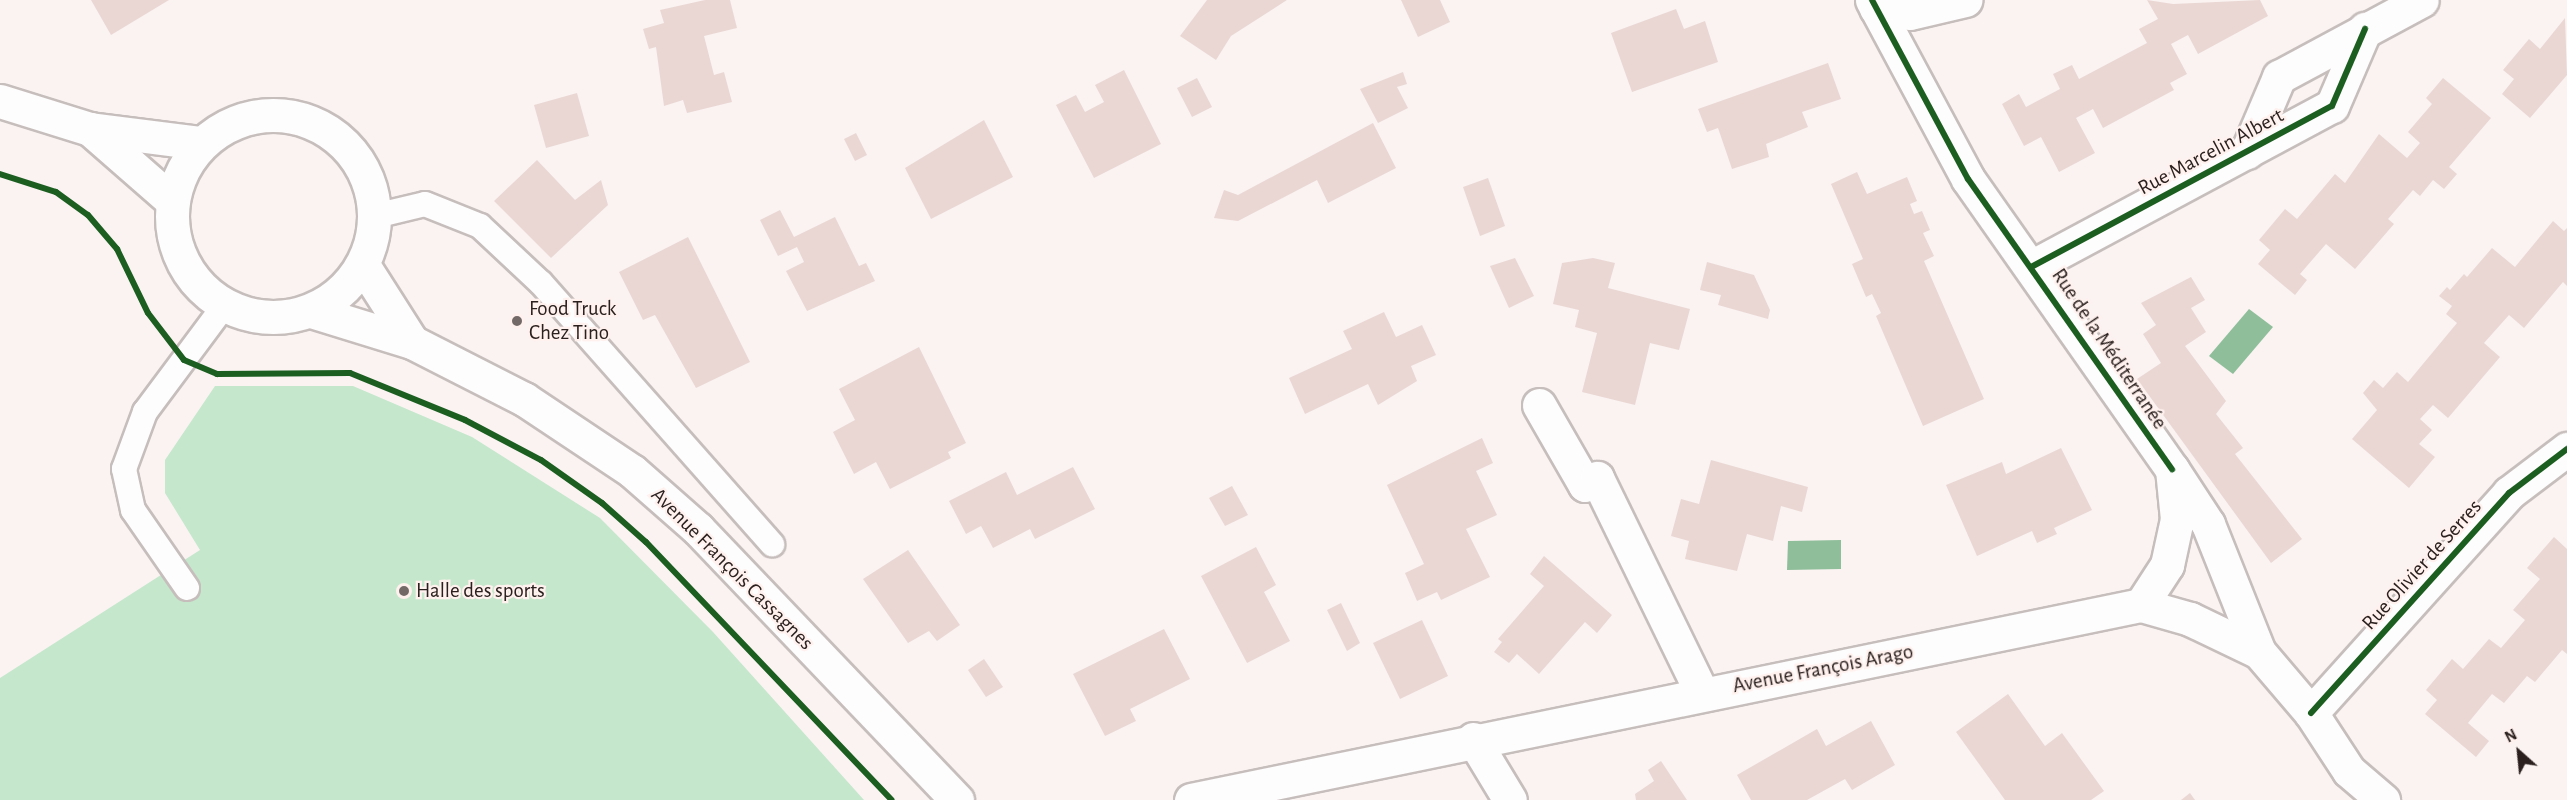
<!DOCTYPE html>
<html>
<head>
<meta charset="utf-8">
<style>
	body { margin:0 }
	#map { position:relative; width:2567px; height:800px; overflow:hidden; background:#faf3f2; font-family:"Alegreya Sans",sans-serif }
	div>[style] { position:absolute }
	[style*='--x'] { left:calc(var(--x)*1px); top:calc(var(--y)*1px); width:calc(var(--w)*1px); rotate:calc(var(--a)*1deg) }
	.green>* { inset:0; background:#c5e7cc }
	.water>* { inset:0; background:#8fbe9a }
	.building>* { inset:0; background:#ead7d3 }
	.roads { filter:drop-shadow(2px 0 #c6bebc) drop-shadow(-2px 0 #c6bebc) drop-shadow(0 2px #c6bebc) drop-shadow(0 -2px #c6bebc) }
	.lane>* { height:24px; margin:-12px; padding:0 12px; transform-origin:12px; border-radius:12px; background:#fefdfd }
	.street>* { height:33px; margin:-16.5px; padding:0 16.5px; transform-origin:16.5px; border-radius:16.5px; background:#fefdfd }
	.secondary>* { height:33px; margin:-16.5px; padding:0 16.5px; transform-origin:16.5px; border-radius:16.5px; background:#fefdfd }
	.secondary>.ring { margin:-16.5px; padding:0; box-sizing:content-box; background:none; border:33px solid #fefdfd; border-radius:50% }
	.cycleway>* { height:6px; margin:-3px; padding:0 3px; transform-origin:3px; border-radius:3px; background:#1b5e20 }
	.dots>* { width:16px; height:16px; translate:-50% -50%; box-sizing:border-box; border:3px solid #fef1ee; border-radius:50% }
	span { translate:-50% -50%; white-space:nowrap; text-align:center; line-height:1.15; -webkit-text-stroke:4.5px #fef1ee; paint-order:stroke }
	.street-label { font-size:21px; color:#2b201e }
	.poi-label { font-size:21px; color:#2b201e }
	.left { translate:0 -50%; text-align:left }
	.north { position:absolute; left:2489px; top:722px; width:60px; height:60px; -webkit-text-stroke:4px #fef1ee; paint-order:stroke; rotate:333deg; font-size:16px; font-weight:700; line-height:24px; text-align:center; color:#2b201e }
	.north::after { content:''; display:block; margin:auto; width:21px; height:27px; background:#2b201e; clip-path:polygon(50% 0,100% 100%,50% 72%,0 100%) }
</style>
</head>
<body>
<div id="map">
	<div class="green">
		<i style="clip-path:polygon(215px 386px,353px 386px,472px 437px,600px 518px,713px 632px,864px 800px,0 800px,0 678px,200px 550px,165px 493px,165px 460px)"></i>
	</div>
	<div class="water">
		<i style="clip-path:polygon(2249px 309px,2273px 327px,2233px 374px,2209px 356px)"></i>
		<i style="clip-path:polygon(1841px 540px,1841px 569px,1787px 570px,1788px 541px)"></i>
	</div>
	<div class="building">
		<i style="clip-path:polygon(91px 0,169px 0,111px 35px)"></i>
		<i style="clip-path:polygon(705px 0,730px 0,737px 28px,704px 36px,714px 75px,724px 72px,732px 102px,687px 113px,683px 100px,664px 106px,656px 47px,649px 49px,643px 29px,664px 23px,660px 10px)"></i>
		<i style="clip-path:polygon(1207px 0,1287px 0,1231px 36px,1216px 60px,1180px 36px)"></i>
		<i style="clip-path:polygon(1401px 0,1440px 0,1450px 22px,1418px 37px)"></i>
		<i style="clip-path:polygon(2147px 0,2173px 4px,2260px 0,2268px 16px,2198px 54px,2188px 35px,2171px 44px,2187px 74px,2170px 83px,2174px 90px,2103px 128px,2093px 109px,2076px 118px,2095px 153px,2059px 172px,2041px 137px,2024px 146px,2002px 104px,2019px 94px,2026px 107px,2060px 89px,2053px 74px,2072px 65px,2079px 79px,2147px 43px,2139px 29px,2158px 19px)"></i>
		<i style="clip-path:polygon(1676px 9px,1684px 29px,1705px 21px,1718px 62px,1632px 92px,1611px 33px)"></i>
		<i style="clip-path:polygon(2565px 18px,2567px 75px,2530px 118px,2502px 94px,2514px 79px,2503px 70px,2529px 39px,2540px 49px)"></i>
		<i style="clip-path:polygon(1828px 63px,1841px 99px,1802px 112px,1808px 127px,1766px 144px,1769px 157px,1732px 169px,1718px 128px,1707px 132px,1698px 109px)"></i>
		<i style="clip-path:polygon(1124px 70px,1161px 144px,1094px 178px,1056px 105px,1076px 95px,1085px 112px,1104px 102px,1095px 85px)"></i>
		<i style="clip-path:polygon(1403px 72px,1407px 84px,1397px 87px,1408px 108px,1378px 123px,1360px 89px)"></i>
		<i style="clip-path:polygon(1197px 78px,1212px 107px,1192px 117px,1177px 88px)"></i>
		<i style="clip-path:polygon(2443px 78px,2491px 118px,2449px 167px,2457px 174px,2444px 189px,2433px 180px,2420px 196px,2413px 190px,2388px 219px,2394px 224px,2355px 269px,2326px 244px,2300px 274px,2307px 280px,2295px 295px,2258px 264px,2270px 250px,2259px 240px,2285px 209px,2297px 219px,2335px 174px,2345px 183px,2379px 134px,2407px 158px,2420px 143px,2408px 132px,2432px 104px,2426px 98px)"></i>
		<i style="clip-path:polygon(577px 93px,589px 136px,546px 148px,534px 105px)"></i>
		<i style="clip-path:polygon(984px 120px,1013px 177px,931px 219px,905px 168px)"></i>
		<i style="clip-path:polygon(1373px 123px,1396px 168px,1328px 203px,1317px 180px,1238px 221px,1214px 218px,1224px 190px,1238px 195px)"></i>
		<i style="clip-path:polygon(856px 133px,867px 155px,855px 161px,844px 139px)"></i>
		<i style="clip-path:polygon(537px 160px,575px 200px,601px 180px,608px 205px,551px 258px,494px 201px)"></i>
		<i style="clip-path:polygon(1857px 172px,1867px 194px,1907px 177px,1917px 201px,1910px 204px,1914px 214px,1922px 211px,1930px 230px,1923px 233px,1934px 256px,1924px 261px,1984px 399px,1923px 426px,1876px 316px,1881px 313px,1872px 294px,1866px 297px,1852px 264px,1863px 259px,1831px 184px)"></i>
		<i style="clip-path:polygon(1488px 178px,1505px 226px,1480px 236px,1463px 187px)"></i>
		<i style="clip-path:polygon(780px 210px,794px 237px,835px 217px,859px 266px,866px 263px,875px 281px,807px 311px,786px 271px,804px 262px,797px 247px,778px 256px,760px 220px)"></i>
		<i style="clip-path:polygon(2553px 221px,2564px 231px,2567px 228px,2567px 286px,2563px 282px,2524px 328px,2509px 315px,2484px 343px,2500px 357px,2448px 418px,2433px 405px,2420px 419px,2432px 430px,2419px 444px,2435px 457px,2409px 488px,2352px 439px,2377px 410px,2363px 393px,2374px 380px,2383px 388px,2397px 372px,2408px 382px,2457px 323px,2446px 314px,2452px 306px,2439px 296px,2447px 287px,2450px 290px,2464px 274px,2467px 277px,2492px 248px,2515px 267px)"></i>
		<i style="clip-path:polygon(688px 237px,750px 362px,696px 388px,655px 315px,643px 320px,619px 272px)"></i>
		<i style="clip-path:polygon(1515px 258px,1534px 296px,1509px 308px,1490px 266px)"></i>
		<i style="clip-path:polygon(1593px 258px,1615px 263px,1608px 288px,1690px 309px,1679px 350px,1650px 343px,1635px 405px,1582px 392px,1597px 333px,1575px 327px,1579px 310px,1553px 304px,1562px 263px)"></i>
		<i style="clip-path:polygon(1707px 262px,1754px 275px,1770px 310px,1768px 319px,1718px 305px,1721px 295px,1700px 290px)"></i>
		<i style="clip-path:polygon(2191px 277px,2205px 300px,2191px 308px,2206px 332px,2185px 346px,2226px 401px,2216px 414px,2243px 448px,2235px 454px,2302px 539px,2271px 563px,2137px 379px,2161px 363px,2143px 334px,2156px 325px,2141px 303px)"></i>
		<i style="clip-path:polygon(1384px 312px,1396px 337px,1422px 325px,1436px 355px,1411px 366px,1417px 381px,1378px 405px,1368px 384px,1305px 414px,1289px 378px,1352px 349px,1343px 331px)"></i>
		<i style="clip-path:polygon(919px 347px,966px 443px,948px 452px,951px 458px,890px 489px,876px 462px,854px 474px,833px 432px,855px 420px,839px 389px)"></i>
		<i style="clip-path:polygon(1482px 438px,1493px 463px,1476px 471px,1497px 515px,1466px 529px,1490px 577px,1441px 600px,1437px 592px,1417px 601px,1405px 573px,1424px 564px,1387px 485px)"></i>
		<i style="clip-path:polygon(2061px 448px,2092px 510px,2054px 528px,2057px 534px,2037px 543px,2032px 531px,1977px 556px,1946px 485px,2002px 462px,2006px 474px)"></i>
		<i style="clip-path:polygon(1711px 460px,1808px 487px,1802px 512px,1781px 506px,1773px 541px,1747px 534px,1737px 571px,1685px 559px,1689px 541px,1671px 536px,1681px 499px,1699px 504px)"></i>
		<i style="clip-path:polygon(1073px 467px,1095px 509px,1035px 539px,1030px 529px,993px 548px,981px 526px,966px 534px,949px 501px,1006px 472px,1017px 495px)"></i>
		<i style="clip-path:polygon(1232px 486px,1248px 515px,1225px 526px,1209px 498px)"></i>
		<i style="clip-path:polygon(2554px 537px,2567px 549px,2567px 654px,2562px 650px,2535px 682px,2527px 676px,2504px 703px,2492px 694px,2468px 723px,2489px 741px,2476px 757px,2425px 714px,2437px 700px,2426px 690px,2452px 659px,2463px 669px,2489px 639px,2501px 648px,2525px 620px,2513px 610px,2540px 579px,2527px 568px)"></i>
		<i style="clip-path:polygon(1256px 547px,1276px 585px,1264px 592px,1290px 641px,1247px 663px,1201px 576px)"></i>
		<i style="clip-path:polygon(908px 550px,960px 625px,937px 641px,929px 631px,908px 643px,863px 579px)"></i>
		<i style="clip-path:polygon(1544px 556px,1612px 615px,1597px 633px,1585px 622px,1539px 674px,1517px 654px,1509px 663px,1494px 652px,1502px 642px,1498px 639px,1544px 586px,1530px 574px)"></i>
		<i style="clip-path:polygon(1341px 603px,1360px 643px,1347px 651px,1327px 610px)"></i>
		<i style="clip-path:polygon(1422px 620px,1448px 676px,1400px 699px,1373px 643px)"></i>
		<i style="clip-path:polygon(1164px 629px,1190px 679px,1130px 709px,1136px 721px,1105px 736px,1073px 674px)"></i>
		<i style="clip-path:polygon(984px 659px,1003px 687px,986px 697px,968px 670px)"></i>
		<i style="clip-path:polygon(2008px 694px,2045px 746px,2062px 733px,2104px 791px,2091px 800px,2005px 800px,1956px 732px)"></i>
		<i style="clip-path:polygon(1871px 721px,1895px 765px,1852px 790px,1845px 779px,1807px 800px,1751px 800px,1737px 775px,1817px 729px,1826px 746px)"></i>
		<i style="clip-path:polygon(1661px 761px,1687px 800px,1636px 800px,1635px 794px,1654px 781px,1648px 770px)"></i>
		<i style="clip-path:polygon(2190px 793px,2195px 800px,2181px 800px)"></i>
	</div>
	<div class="roads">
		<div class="lane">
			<i style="--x:375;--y:216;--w:51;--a:-13.5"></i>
			<i style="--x:425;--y:204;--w:59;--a:21.8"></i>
			<i style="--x:480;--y:226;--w:83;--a:43.1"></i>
			<i style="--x:541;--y:283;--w:349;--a:48.5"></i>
			<i style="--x:187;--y:588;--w:95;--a:-124.7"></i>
			<i style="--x:133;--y:510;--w:42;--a:-102.4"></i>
			<i style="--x:124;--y:469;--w:61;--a:-69.8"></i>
			<i style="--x:145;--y:412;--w:132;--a:-53.3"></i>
		</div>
		<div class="street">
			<i style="--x:1872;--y:0;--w:203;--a:61.8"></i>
			<i style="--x:1968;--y:179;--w:355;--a:54.9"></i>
			<i style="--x:1876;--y:8;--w:34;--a:8"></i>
			<i style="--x:1910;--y:13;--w:57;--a:-13.3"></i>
			<i style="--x:2247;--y:152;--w:82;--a:-66.9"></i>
			<i style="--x:2279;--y:77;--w:162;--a:-28.3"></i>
			<i style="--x:2033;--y:266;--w:339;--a:-28.2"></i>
			<i style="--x:2332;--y:106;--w:84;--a:-66.8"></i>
			<i style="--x:1539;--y:405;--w:92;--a:60.1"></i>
			<i style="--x:1585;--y:485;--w:14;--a:-30"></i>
			<i style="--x:1597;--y:478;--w:239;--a:64"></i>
			<i style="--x:2141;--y:605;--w:48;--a:-57"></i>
			<i style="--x:2167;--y:565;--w:47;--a:-77.7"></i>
			<i style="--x:2177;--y:519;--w:50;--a:-95.7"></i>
			<i style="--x:2172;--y:469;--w:66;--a:56.8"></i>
			<i style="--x:2208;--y:524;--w:138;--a:68.3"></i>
			<i style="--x:2311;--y:713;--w:296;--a:-48"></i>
			<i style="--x:2509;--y:493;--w:73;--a:-37.2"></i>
			<i style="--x:1473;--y:739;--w:71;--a:58.8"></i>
		</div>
		<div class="secondary">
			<i style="--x:0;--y:101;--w:94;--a:17.3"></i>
			<i style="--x:90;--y:129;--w:112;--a:7.2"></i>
			<i class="ring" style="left:172px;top:115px;width:169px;height:169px"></i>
			<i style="--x:90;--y:129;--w:108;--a:41.2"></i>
			<i style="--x:363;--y:265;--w:91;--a:57.5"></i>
			<i style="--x:311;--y:311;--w:106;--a:17.1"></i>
			<i style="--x:412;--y:342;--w:126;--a:27"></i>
			<i style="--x:524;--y:399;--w:130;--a:33.7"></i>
			<i style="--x:632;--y:471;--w:88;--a:41.3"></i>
			<i style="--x:698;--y:529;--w:375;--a:46.3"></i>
			<i style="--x:1191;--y:800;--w:970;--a:-11.6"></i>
			<i style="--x:2141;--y:605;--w:51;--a:15.9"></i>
			<i style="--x:2190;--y:619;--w:76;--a:25.6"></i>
			<i style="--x:2259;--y:652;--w:80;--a:49.6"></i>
			<i style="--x:2311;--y:713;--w:69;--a:56.8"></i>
			<i style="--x:2349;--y:771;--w:45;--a:40.5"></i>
		</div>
	</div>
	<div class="cycleway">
		<i style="--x:1872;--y:0;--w:203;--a:61.8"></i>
		<i style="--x:1968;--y:179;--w:355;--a:54.9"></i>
		<i style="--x:0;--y:174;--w:59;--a:17.8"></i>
		<i style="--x:56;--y:192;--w:39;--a:36"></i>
		<i style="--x:88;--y:215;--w:45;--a:49.5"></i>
		<i style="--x:117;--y:249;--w:71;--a:64.2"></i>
		<i style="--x:148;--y:313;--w:59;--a:52.5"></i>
		<i style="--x:184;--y:360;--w:36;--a:23"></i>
		<i style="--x:217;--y:374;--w:133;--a:-0.4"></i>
		<i style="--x:350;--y:373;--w:124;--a:22.2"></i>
		<i style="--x:465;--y:420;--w:86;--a:27.8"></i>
		<i style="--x:541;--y:460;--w:75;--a:35.2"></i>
		<i style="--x:602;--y:503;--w:59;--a:41.6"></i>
		<i style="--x:646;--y:542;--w:356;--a:46.4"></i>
		<i style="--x:2033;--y:266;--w:339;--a:-28.2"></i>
		<i style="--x:2332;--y:106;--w:84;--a:-66.8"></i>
		<i style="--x:2311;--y:713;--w:296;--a:-48"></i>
		<i style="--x:2509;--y:493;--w:73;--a:-37.2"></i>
	</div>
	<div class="dots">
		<i style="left:517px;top:321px;background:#736a68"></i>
		<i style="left:404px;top:591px;background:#736a68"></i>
	</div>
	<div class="street-label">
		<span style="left:2211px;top:152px;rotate:-28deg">Rue Marcelin Albert</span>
		<span style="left:2109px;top:349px;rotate:56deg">Rue de la Méditerranée</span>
		<span style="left:2422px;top:565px;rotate:-48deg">Rue Olivier de Serres</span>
		<span style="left:732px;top:569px;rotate:45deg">Avenue François Cassagnes</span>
		<span style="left:1823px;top:669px;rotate:-11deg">Avenue François Arago</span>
	</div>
	<div class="poi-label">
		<span class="left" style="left:529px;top:321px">Food Truck<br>Chez Tino</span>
		<span class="left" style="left:416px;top:591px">Halle des sports</span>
	</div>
	<div class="north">N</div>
</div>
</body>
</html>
